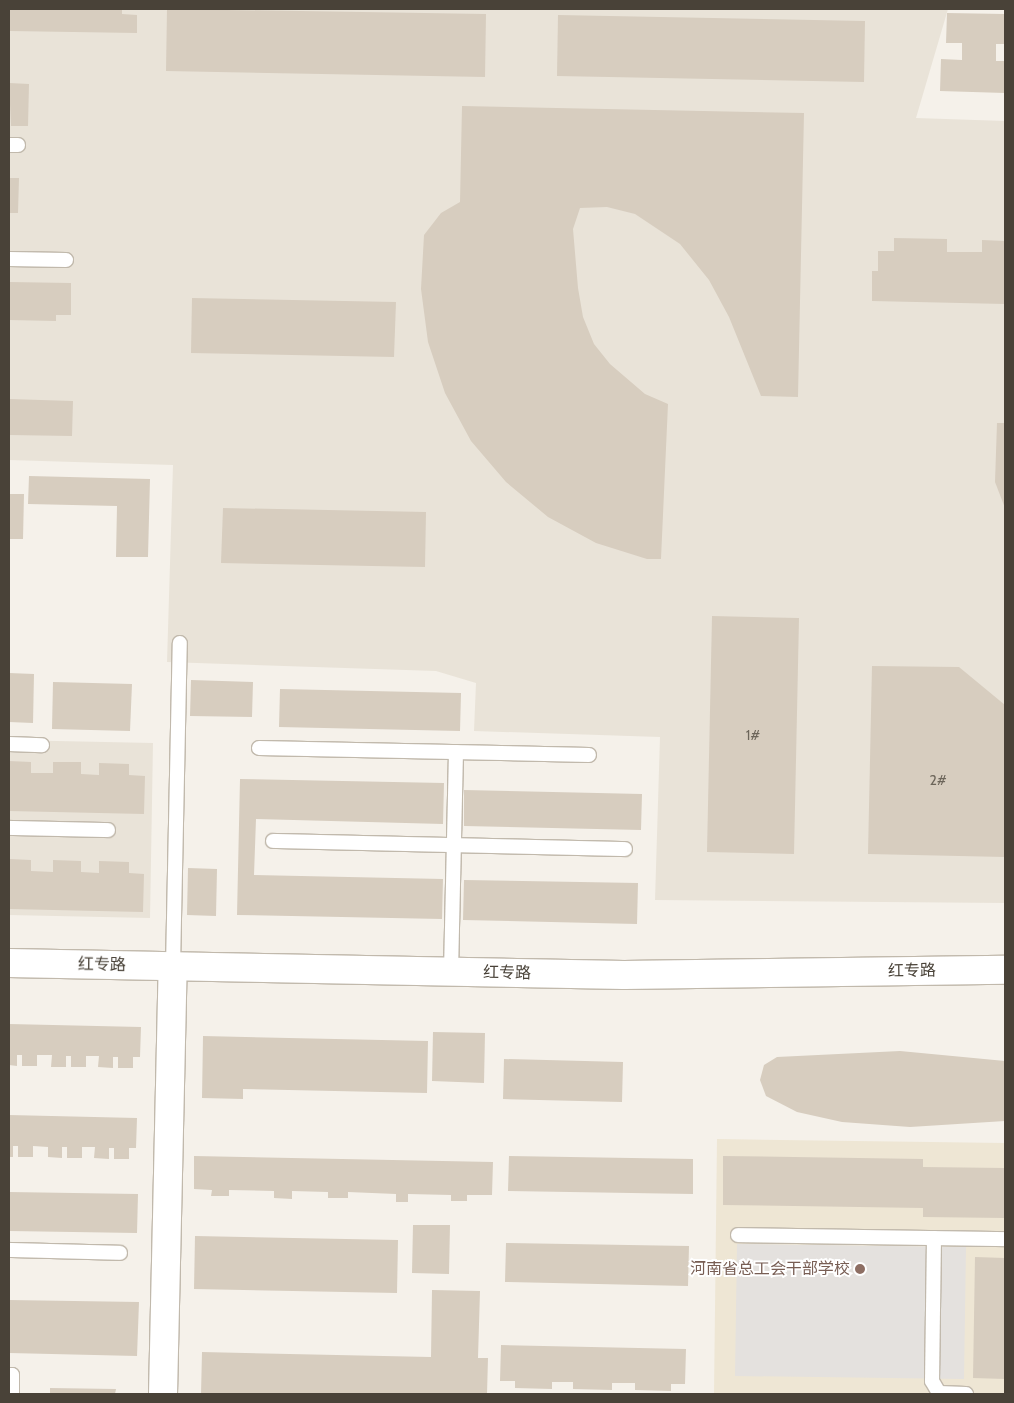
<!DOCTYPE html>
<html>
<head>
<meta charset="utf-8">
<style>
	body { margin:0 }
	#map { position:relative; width:1014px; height:1403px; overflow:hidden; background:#f5f1ea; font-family:Cabin,"Noto Sans SC",sans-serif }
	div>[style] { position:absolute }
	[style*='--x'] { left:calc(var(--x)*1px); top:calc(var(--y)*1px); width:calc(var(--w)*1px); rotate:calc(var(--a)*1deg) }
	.residential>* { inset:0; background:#e9e3d8 }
	.education>* { inset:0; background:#eee6d4 }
	.parking>* { inset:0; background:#e4e1de }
	.building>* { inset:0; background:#d7cdbf }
	.roads { filter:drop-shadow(1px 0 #c1b9ac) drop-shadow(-1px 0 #c1b9ac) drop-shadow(0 1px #c1b9ac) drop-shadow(0 -1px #c1b9ac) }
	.service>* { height:14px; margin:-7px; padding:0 7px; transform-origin:7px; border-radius:7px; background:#fff }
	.minor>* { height:28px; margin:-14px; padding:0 14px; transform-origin:14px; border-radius:14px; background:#fff }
	.tertiary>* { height:28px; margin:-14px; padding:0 14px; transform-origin:14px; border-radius:14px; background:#fff }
	.dots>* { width:14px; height:14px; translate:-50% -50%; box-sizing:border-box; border:2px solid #fff; border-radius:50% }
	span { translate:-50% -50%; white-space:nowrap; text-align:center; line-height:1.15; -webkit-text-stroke:4px #fff; paint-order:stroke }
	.number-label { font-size:14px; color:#6c655a }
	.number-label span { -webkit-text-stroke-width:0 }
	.street-label { font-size:16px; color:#494238 }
	.education-label { font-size:16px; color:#785e54 }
	.right { translate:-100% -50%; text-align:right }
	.frame { position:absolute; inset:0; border:10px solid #494238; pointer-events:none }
</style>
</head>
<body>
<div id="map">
	<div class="residential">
		<i style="clip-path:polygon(9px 9px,948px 9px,916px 118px,1005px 121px,1005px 903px,655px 900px,660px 737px,474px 731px,476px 683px,436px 671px,167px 662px,173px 465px,9px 460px)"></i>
		<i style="clip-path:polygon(9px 740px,153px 743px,150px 918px,9px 915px)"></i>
	</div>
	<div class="education">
		<i style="clip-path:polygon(717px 1139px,1005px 1143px,1005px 1394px,714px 1394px)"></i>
	</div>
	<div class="parking">
		<i style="clip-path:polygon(737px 1244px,966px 1247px,964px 1379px,735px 1376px)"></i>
	</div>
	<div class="building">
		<i style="clip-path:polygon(9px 9px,122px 9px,122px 14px,137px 15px,137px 33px,9px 31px)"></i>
		<i style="clip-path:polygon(167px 9px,486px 14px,485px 77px,166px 71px)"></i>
		<i style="clip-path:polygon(947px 13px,1005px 14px,1005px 44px,996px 44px,996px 61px,1005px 61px,1005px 93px,940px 91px,941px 59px,962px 60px,962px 43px,946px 43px)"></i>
		<i style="clip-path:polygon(558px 15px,865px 21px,864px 82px,557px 76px)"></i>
		<i style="clip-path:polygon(9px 83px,29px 84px,28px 126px,11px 126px)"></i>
		<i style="clip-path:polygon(462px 106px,804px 113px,798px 397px,761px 396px,729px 317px,709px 280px,680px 244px,635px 214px,607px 207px,580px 208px,573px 229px,578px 288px,583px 317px,594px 344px,610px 364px,645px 394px,668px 404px,661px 559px,647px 559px,596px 543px,548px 517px,506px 482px,471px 441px,445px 393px,428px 342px,421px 289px,424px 235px,441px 213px,460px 202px)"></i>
		<i style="clip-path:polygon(9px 178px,19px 178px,18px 213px,9px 213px)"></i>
		<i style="clip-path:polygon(894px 238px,947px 239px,947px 252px,982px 252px,982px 240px,1005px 241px,1005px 304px,872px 301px,872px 271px,878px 271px,878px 251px,894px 251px)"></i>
		<i style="clip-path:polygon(9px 282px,71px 283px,71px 315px,56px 315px,56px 321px,9px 320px)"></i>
		<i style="clip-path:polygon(192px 298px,396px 302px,394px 357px,191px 353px)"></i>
		<i style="clip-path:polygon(9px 399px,73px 401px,72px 436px,9px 435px)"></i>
		<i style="clip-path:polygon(997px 423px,1005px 423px,1005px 508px,995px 482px)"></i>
		<i style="clip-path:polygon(29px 476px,150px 479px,148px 557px,116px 557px,117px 506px,28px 504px)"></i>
		<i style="clip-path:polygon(9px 494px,24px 494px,23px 539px,9px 539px)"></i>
		<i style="clip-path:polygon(223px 508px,426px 512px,425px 567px,221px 563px)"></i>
		<i style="clip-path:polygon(712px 616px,799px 618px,794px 854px,707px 852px)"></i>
		<i style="clip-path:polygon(872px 666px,959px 667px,1005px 705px,1005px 857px,868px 854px)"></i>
		<i style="clip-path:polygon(9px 673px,34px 674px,33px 723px,9px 722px)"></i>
		<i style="clip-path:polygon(191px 680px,253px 682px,252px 717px,190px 716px)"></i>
		<i style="clip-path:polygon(53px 682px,132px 684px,130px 731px,52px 729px)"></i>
		<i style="clip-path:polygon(280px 689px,461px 693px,460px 731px,279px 727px)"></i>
		<i style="clip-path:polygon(9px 761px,31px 762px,31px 773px,53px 773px,53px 762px,81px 762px,81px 774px,99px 775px,99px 763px,129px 764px,129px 775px,145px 776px,144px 814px,9px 811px)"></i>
		<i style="clip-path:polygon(240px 779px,444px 783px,443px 824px,256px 819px,254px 875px,443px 879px,442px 919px,237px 915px)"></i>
		<i style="clip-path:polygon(464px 790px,642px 794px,641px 830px,464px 826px)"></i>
		<i style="clip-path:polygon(9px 859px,31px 860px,31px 871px,53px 872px,53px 860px,81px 861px,81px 872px,99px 873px,99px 861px,129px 862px,129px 873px,144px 874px,143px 912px,9px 909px)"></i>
		<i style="clip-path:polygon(188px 868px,217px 869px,216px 916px,187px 915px)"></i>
		<i style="clip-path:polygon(464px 880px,638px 883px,637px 924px,463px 920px)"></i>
		<i style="clip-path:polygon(9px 1024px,141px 1027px,140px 1057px,133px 1057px,133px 1068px,118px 1068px,118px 1057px,113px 1057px,113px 1068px,98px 1067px,99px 1056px,86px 1056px,86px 1067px,71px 1067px,71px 1056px,66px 1056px,66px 1067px,51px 1067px,52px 1055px,37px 1055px,37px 1066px,22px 1066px,22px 1055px,17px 1055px,17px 1066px,9px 1065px)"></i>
		<i style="clip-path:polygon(433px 1032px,485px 1033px,484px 1083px,432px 1081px)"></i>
		<i style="clip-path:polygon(203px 1036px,428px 1041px,427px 1093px,243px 1089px,243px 1099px,202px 1098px)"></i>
		<i style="clip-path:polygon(900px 1051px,1005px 1061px,1005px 1121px,910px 1127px,842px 1122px,797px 1112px,766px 1096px,760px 1080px,764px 1065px,777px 1057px)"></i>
		<i style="clip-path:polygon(504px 1059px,623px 1062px,622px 1102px,503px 1099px)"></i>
		<i style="clip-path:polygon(9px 1115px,137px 1118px,136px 1148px,129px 1148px,129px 1159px,114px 1159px,114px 1148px,109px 1148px,109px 1159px,94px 1158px,95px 1147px,82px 1147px,82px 1158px,67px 1158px,67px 1147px,62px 1147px,62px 1158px,48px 1157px,48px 1147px,33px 1146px,33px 1157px,18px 1157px,18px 1146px,13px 1146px,13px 1157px,9px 1157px)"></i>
		<i style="clip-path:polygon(194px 1156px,493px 1162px,492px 1195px,467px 1195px,467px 1201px,451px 1201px,451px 1195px,408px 1194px,408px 1202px,396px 1202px,396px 1194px,348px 1192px,348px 1198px,328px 1198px,328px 1192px,292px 1191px,292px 1199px,274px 1198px,274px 1191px,229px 1190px,229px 1196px,211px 1196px,212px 1190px,194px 1189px)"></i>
		<i style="clip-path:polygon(509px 1156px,693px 1159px,693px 1194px,508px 1191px)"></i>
		<i style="clip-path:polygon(723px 1156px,923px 1159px,923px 1167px,1005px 1168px,1005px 1218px,923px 1217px,923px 1208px,723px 1205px)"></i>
		<i style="clip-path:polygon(9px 1192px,138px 1194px,137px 1233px,9px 1231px)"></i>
		<i style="clip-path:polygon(413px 1225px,450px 1225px,449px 1274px,412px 1273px)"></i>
		<i style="clip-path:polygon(195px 1236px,398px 1240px,397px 1293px,194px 1289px)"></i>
		<i style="clip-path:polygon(506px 1243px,689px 1246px,688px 1286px,505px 1282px)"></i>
		<i style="clip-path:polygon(975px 1257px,1005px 1258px,1005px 1379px,973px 1378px)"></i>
		<i style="clip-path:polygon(432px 1290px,480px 1291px,478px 1358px,488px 1358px,487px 1394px,201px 1394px,202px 1352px,431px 1357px)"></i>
		<i style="clip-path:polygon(9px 1300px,139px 1302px,137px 1356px,9px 1353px)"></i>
		<i style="clip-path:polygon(501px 1345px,686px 1349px,685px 1384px,671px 1384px,671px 1391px,635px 1390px,635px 1383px,612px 1383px,612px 1390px,573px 1389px,573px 1382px,552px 1382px,552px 1389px,515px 1388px,515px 1381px,500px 1381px)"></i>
		<i style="clip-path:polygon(50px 1388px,116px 1389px,115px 1394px,50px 1394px)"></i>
	</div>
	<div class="roads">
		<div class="service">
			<i style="--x:9;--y:145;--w:9;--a:0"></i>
			<i style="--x:9;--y:259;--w:57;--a:1"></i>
			<i style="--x:9;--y:744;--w:33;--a:2"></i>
			<i style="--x:259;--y:748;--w:330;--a:1.2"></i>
			<i style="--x:9;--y:828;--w:99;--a:1.2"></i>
			<i style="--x:273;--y:841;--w:352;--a:1.3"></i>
			<i style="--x:173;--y:966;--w:323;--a:-88.8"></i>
			<i style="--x:451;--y:972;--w:220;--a:-88.7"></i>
			<i style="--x:738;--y:1235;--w:267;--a:0.9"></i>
			<i style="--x:934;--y:1238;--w:143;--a:90.8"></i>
			<i style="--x:932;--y:1381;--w:14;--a:60"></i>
			<i style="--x:939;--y:1393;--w:27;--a:2"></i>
			<i style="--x:9;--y:1250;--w:111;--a:1.5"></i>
			<i style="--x:9;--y:1375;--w:3;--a:0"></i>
			<i style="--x:12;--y:1375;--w:19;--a:90"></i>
		</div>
		<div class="minor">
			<i style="--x:163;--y:1394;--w:428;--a:-88.7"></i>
		</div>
		<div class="tertiary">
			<i style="--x:9;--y:963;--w:615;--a:1.12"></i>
			<i style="--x:624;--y:975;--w:381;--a:-0.8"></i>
		</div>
	</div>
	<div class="dots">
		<i style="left:860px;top:1269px;background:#8d6e63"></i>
	</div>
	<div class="number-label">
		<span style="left:753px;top:735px">1#</span>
		<span style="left:938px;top:780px">2#</span>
	</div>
	<div class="street-label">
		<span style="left:102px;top:965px;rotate:1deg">红专路</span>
		<span style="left:912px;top:971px;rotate:-1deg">红专路</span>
		<span style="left:507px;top:973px;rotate:1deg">红专路</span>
	</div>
	<div class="education-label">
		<span class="right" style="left:850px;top:1269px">河南省总工会干部学校</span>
	</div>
	<div class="frame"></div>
</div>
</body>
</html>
